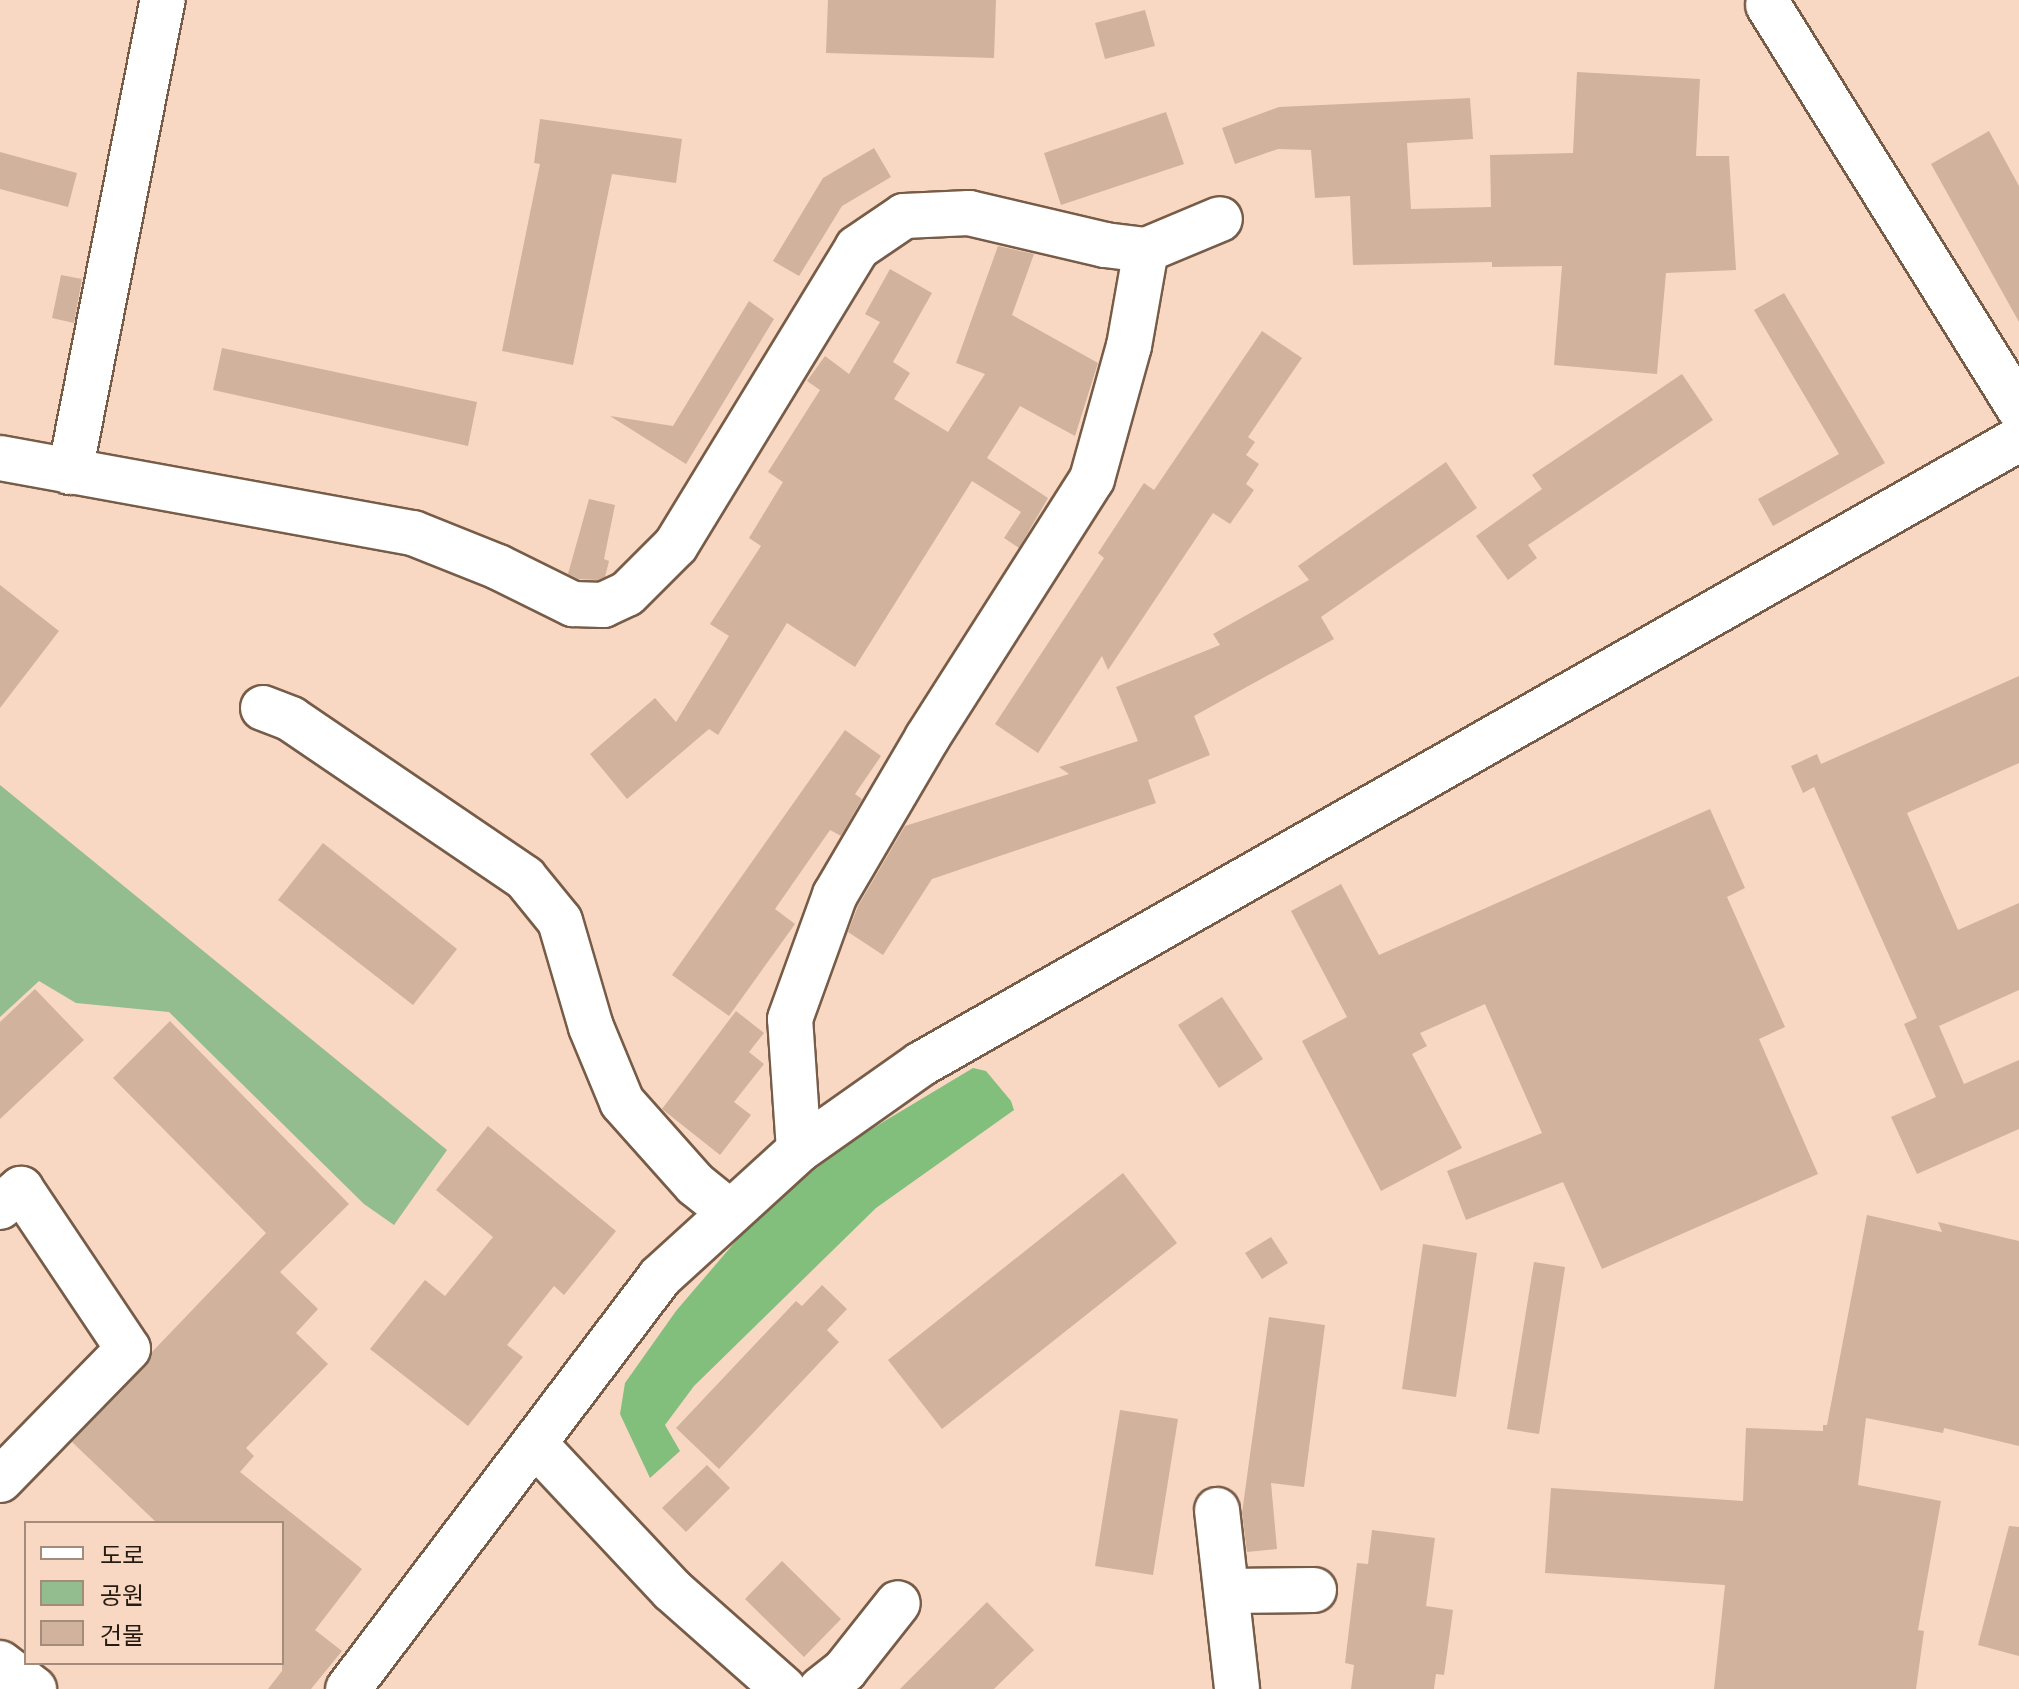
<!DOCTYPE html>
<html>
<head>
<meta charset="utf-8">
<style>
	body { margin:0 }
	#map { position:relative; width:2019px; height:1689px; overflow:hidden; background:#f8d8c2; font-family:"Space Grotesk","Noto Sans KR",sans-serif }
	div>[style] { position:absolute }
	[style*='--x'] { left:calc(var(--x)*1px); top:calc(var(--y)*1px); width:calc(var(--w)*1px); rotate:calc(var(--a)*1deg) }
	.green>* { inset:0; background:#93bc8f }
	.forest>* { inset:0; background:#82be7c }
	.building>* { inset:0; background:#d1b29c }
	.roads { filter:drop-shadow(2px 0 #775c48) drop-shadow(-2px 0 #775c48) drop-shadow(0 2px #775c48) drop-shadow(0 -2px #775c48) }
	.minor>* { height:44px; margin:-22px; padding:0 22px; transform-origin:22px; border-radius:22px; background:#fff }
	span { translate:-50% -50%; white-space:nowrap; text-align:center; line-height:1.15; -webkit-text-stroke:7px #f8d8c2; paint-order:stroke }
	.legend { position:absolute; left:24px; top:1521px; width:260px; height:144px; box-sizing:border-box; background:#f8d8c2; border:2px solid #a48c7c; margin:0; padding:10px 14px; list-style:none; font-size:24px; color:#261b12 }
	.legend li { display:flex; align-items:center; gap:16px; height:40px }
	.legend b { width:40px; border:2px solid #a48c7c }
</style>
</head>
<body>
<div id="map">
	<div class="green">
		<i style="clip-path:polygon(0 785px,447px 1150px,394px 1225px,364px 1204px,169px 1012px,76px 1003px,39px 981px,0 1017px)"></i>
	</div>
	<div class="forest">
		<i style="clip-path:polygon(973px 1068px,986px 1071px,1011px 1101px,1014px 1110px,876px 1208px,694px 1386px,665px 1425px,680px 1451px,650px 1478px,620px 1414px,625px 1383px,676px 1311px,741px 1235px,787px 1191px,853px 1140px)"></i>
	</div>
	<div class="building">
		<i style="clip-path:polygon(828px 0,996px 0,994px 58px,826px 53px)"></i>
		<i style="clip-path:polygon(1145px 10px,1155px 46px,1105px 59px,1095px 23px)"></i>
		<i style="clip-path:polygon(1577px 72px,1700px 79px,1696px 156px,1729px 156px,1736px 270px,1666px 273px,1657px 374px,1554px 365px,1562px 266px,1492px 267px,1492px 262px,1353px 265px,1350px 196px,1315px 198px,1311px 150px,1278px 149px,1235px 164px,1222px 128px,1279px 107px,1470px 98px,1473px 139px,1407px 143px,1411px 209px,1491px 207px,1490px 155px,1573px 153px)"></i>
		<i style="clip-path:polygon(1166px 112px,1184px 164px,1061px 205px,1044px 153px)"></i>
		<i style="clip-path:polygon(540px 119px,682px 139px,676px 183px,612px 174px,573px 365px,502px 351px,540px 164px,534px 163px)"></i>
		<i style="clip-path:polygon(1989px 131px,2019px 186px,2019px 322px,1931px 164px)"></i>
		<i style="clip-path:polygon(874px 148px,891px 177px,842px 206px,799px 276px,773px 261px,823px 178px)"></i>
		<i style="clip-path:polygon(0 152px,77px 173px,68px 207px,0 189px)"></i>
		<i style="clip-path:polygon(998px 246px,1034px 254px,1012px 315px,1098px 363px,1075px 436px,1020px 406px,987px 458px,1048px 498px,1019px 548px,1004px 538px,1021px 512px,972px 481px,855px 667px,787px 623px,718px 735px,709px 729px,627px 799px,590px 754px,655px 698px,676px 722px,729px 636px,710px 624px,761px 546px,749px 538px,783px 482px,768px 472px,820px 390px,807px 381px,825px 356px,849px 374px,880px 322px,865px 314px,890px 269px,932px 293px,893px 362px,910px 373px,894px 399px,948px 432px,985px 374px,956px 363px)"></i>
		<i style="clip-path:polygon(61px 275px,82px 279px,74px 323px,52px 318px)"></i>
		<i style="clip-path:polygon(1784px 293px,1885px 463px,1773px 526px,1758px 499px,1839px 454px,1754px 310px)"></i>
		<i style="clip-path:polygon(749px 301px,774px 319px,686px 464px,610px 416px,673px 426px)"></i>
		<i style="clip-path:polygon(1262px 331px,1302px 358px,1248px 437px,1255px 442px,1246px 455px,1259px 464px,1246px 484px,1254px 490px,1230px 524px,1213px 513px,1108px 670px,1102px 656px,1038px 753px,995px 724px,1104px 558px,1098px 553px,1144px 483px,1154px 490px)"></i>
		<i style="clip-path:polygon(222px 348px,477px 402px,468px 446px,213px 390px)"></i>
		<i style="clip-path:polygon(1682px 374px,1713px 420px,1528px 545px,1537px 558px,1508px 580px,1476px 536px,1542px 489px,1532px 475px)"></i>
		<i style="clip-path:polygon(1446px 462px,1477px 508px,1321px 617px,1334px 639px,1194px 716px,1210px 755px,1148px 780px,1156px 803px,932px 879px,883px 955px,848px 932px,858px 906px,905px 826px,1069px 774px,1059px 767px,1138px 741px,1116px 687px,1220px 645px,1213px 634px,1309px 580px,1298px 566px)"></i>
		<i style="clip-path:polygon(589px 499px,615px 505px,604px 559px,609px 561px,605px 577px,598px 580px,579px 579px,568px 574px)"></i>
		<i style="clip-path:polygon(0 585px,59px 631px,0 708px)"></i>
		<i style="clip-path:polygon(2019px 676px,2019px 763px,1907px 813px,1958px 930px,2019px 903px,2019px 990px,1939px 1026px,1964px 1084px,2019px 1060px,2019px 1129px,1917px 1174px,1891px 1117px,1936px 1097px,1904px 1024px,1917px 1018px,1814px 787px,1803px 793px,1791px 766px,1817px 754px,1821px 764px)"></i>
		<i style="clip-path:polygon(845px 730px,881px 756px,855px 794px,862px 799px,841px 836px,830px 830px,775px 909px,795px 924px,729px 1016px,672px 975px)"></i>
		<i style="clip-path:polygon(1710px 809px,1745px 888px,1727px 897px,1785px 1027px,1759px 1039px,1818px 1174px,1602px 1269px,1563px 1182px,1466px 1220px,1447px 1171px,1542px 1133px,1485px 1004px,1420px 1033px,1427px 1046px,1412px 1054px,1462px 1148px,1381px 1191px,1302px 1041px,1347px 1017px,1291px 911px,1341px 884px,1379px 955px)"></i>
		<i style="clip-path:polygon(323px 843px,457px 949px,413px 1005px,278px 900px)"></i>
		<i style="clip-path:polygon(35px 989px,84px 1040px,0 1119px,0 1022px)"></i>
		<i style="clip-path:polygon(1222px 997px,1263px 1059px,1219px 1088px,1178px 1025px)"></i>
		<i style="clip-path:polygon(736px 1011px,764px 1033px,749px 1052px,764px 1064px,734px 1102px,751px 1115px,720px 1155px,662px 1109px)"></i>
		<i style="clip-path:polygon(170px 1021px,349px 1204px,280px 1272px,318px 1309px,296px 1333px,328px 1364px,246px 1448px,254px 1456px,240px 1472px,362px 1569px,315px 1630px,342px 1651px,311px 1689px,268px 1689px,282px 1671px,282px 1523px,157px 1523px,72px 1442px,146px 1366px,152px 1352px,266px 1233px,113px 1078px)"></i>
		<i style="clip-path:polygon(488px 1126px,616px 1231px,564px 1295px,554px 1286px,507px 1345px,523px 1357px,468px 1426px,370px 1349px,425px 1280px,445px 1296px,493px 1237px,436px 1190px)"></i>
		<i style="clip-path:polygon(1123px 1173px,1177px 1243px,942px 1429px,888px 1360px)"></i>
		<i style="clip-path:polygon(1867px 1215px,1942px 1232px,1938px 1222px,2019px 1241px,2019px 1446px,1944px 1428px,1943px 1433px,1866px 1418px,1858px 1485px,1941px 1501px,1918px 1630px,1924px 1631px,1916px 1689px,1714px 1689px,1725px 1585px,1545px 1573px,1551px 1488px,1743px 1501px,1746px 1428px,1823px 1431px,1823px 1425px,1827px 1425px)"></i>
		<i style="clip-path:polygon(1271px 1237px,1288px 1263px,1262px 1279px,1245px 1253px)"></i>
		<i style="clip-path:polygon(1423px 1244px,1477px 1253px,1456px 1397px,1402px 1389px)"></i>
		<i style="clip-path:polygon(1534px 1262px,1565px 1267px,1539px 1434px,1507px 1429px)"></i>
		<i style="clip-path:polygon(822px 1285px,847px 1309px,827px 1330px,839px 1342px,719px 1469px,676px 1428px,796px 1301px,802px 1306px)"></i>
		<i style="clip-path:polygon(1269px 1317px,1325px 1325px,1304px 1487px,1271px 1483px,1277px 1549px,1247px 1552px,1242px 1513px)"></i>
		<i style="clip-path:polygon(1120px 1410px,1178px 1419px,1153px 1575px,1095px 1566px)"></i>
		<i style="clip-path:polygon(707px 1465px,730px 1488px,686px 1532px,662px 1508px)"></i>
		<i style="clip-path:polygon(2009px 1526px,2019px 1527px,2019px 1656px,1978px 1645px)"></i>
		<i style="clip-path:polygon(1372px 1530px,1435px 1538px,1426px 1606px,1453px 1610px,1444px 1675px,1436px 1674px,1434px 1689px,1351px 1689px,1354px 1665px,1345px 1663px,1350px 1621px,1357px 1563px,1368px 1564px)"></i>
		<i style="clip-path:polygon(782px 1561px,841px 1619px,804px 1657px,745px 1599px)"></i>
		<i style="clip-path:polygon(987px 1602px,1034px 1650px,994px 1689px,900px 1689px)"></i>
	</div>
	<div class="roads">
		<div class="minor">
			<i style="--x:1768;--y:5;--w:475;--a:58.1"></i>
			<i style="--x:0;--y:458;--w:420;--a:10.3"></i>
			<i style="--x:413;--y:533;--w:92;--a:21.8"></i>
			<i style="--x:498;--y:567;--w:84;--a:26.3"></i>
			<i style="--x:573;--y:604;--w:30;--a:2"></i>
			<i style="--x:603;--y:605;--w:26;--a:-25"></i>
			<i style="--x:627;--y:594;--w:69;--a:-45"></i>
			<i style="--x:676;--y:545;--w:348;--a:-58.6"></i>
			<i style="--x:857;--y:248;--w:57;--a:-34.2"></i>
			<i style="--x:904;--y:216;--w:65;--a:-2.6"></i>
			<i style="--x:969;--y:213;--w:140;--a:13.2"></i>
			<i style="--x:1105;--y:245;--w:41;--a:7"></i>
			<i style="--x:1146;--y:250;--w:80;--a:-22.7"></i>
			<i style="--x:70;--y:472;--w:481;--a:-78.9"></i>
			<i style="--x:263;--y:708;--w:30;--a:21"></i>
			<i style="--x:291;--y:719;--w:283;--a:34.2"></i>
			<i style="--x:525;--y:878;--w:55;--a:50.9"></i>
			<i style="--x:560;--y:921;--w:110;--a:73.7"></i>
			<i style="--x:591;--y:1027;--w:81;--a:67.5"></i>
			<i style="--x:622;--y:1102;--w:110;--a:48.3"></i>
			<i style="--x:695;--y:1184;--w:45;--a:38.7"></i>
			<i style="--x:799;--y:1150;--w:131;--a:-93.9"></i>
			<i style="--x:790;--y:1019;--w:132;--a:-70.1"></i>
			<i style="--x:835;--y:895;--w:182;--a:-59.6"></i>
			<i style="--x:927;--y:738;--w:307;--a:-57.5"></i>
			<i style="--x:1092;--y:479;--w:138;--a:-74.5"></i>
			<i style="--x:1129;--y:346;--w:97;--a:-80"></i>
			<i style="--x:0;--y:1207;--w:28;--a:-41"></i>
			<i style="--x:21;--y:1189;--w:192;--a:56.2"></i>
			<i style="--x:128;--y:1349;--w:183;--a:134.3"></i>
			<i style="--x:535;--y:1444;--w:200;--a:46.8"></i>
			<i style="--x:672;--y:1590;--w:149;--a:41.5"></i>
			<i style="--x:1217;--y:1510;--w:180;--a:83.6"></i>
			<i style="--x:1228;--y:1591;--w:86;--a:-0.7"></i>
			<i style="--x:0;--y:1663;--w:43;--a:37.4"></i>
			<i style="--x:348;--y:1689;--w:517;--a:-52.86"></i>
			<i style="--x:660;--y:1277;--w:188;--a:-42.4"></i>
			<i style="--x:799;--y:1150;--w:149;--a:-35.2"></i>
			<i style="--x:921;--y:1064;--w:1263;--a:-29.65"></i>
			<i style="--x:821;--y:1689;--w:31;--a:-38"></i>
			<i style="--x:845;--y:1670;--w:85;--a:-51.7"></i>
		</div>
	</div>
	<ul class="legend">
	<li><b style="height:10px;background:#fff"></b>도로</li>
	<li><b style="height:22px;background:#93bc8f"></b>공원</li>
	<li><b style="height:22px;background:#d1b29c"></b>건물</li>
	</ul>
</div>
</body>
</html>
